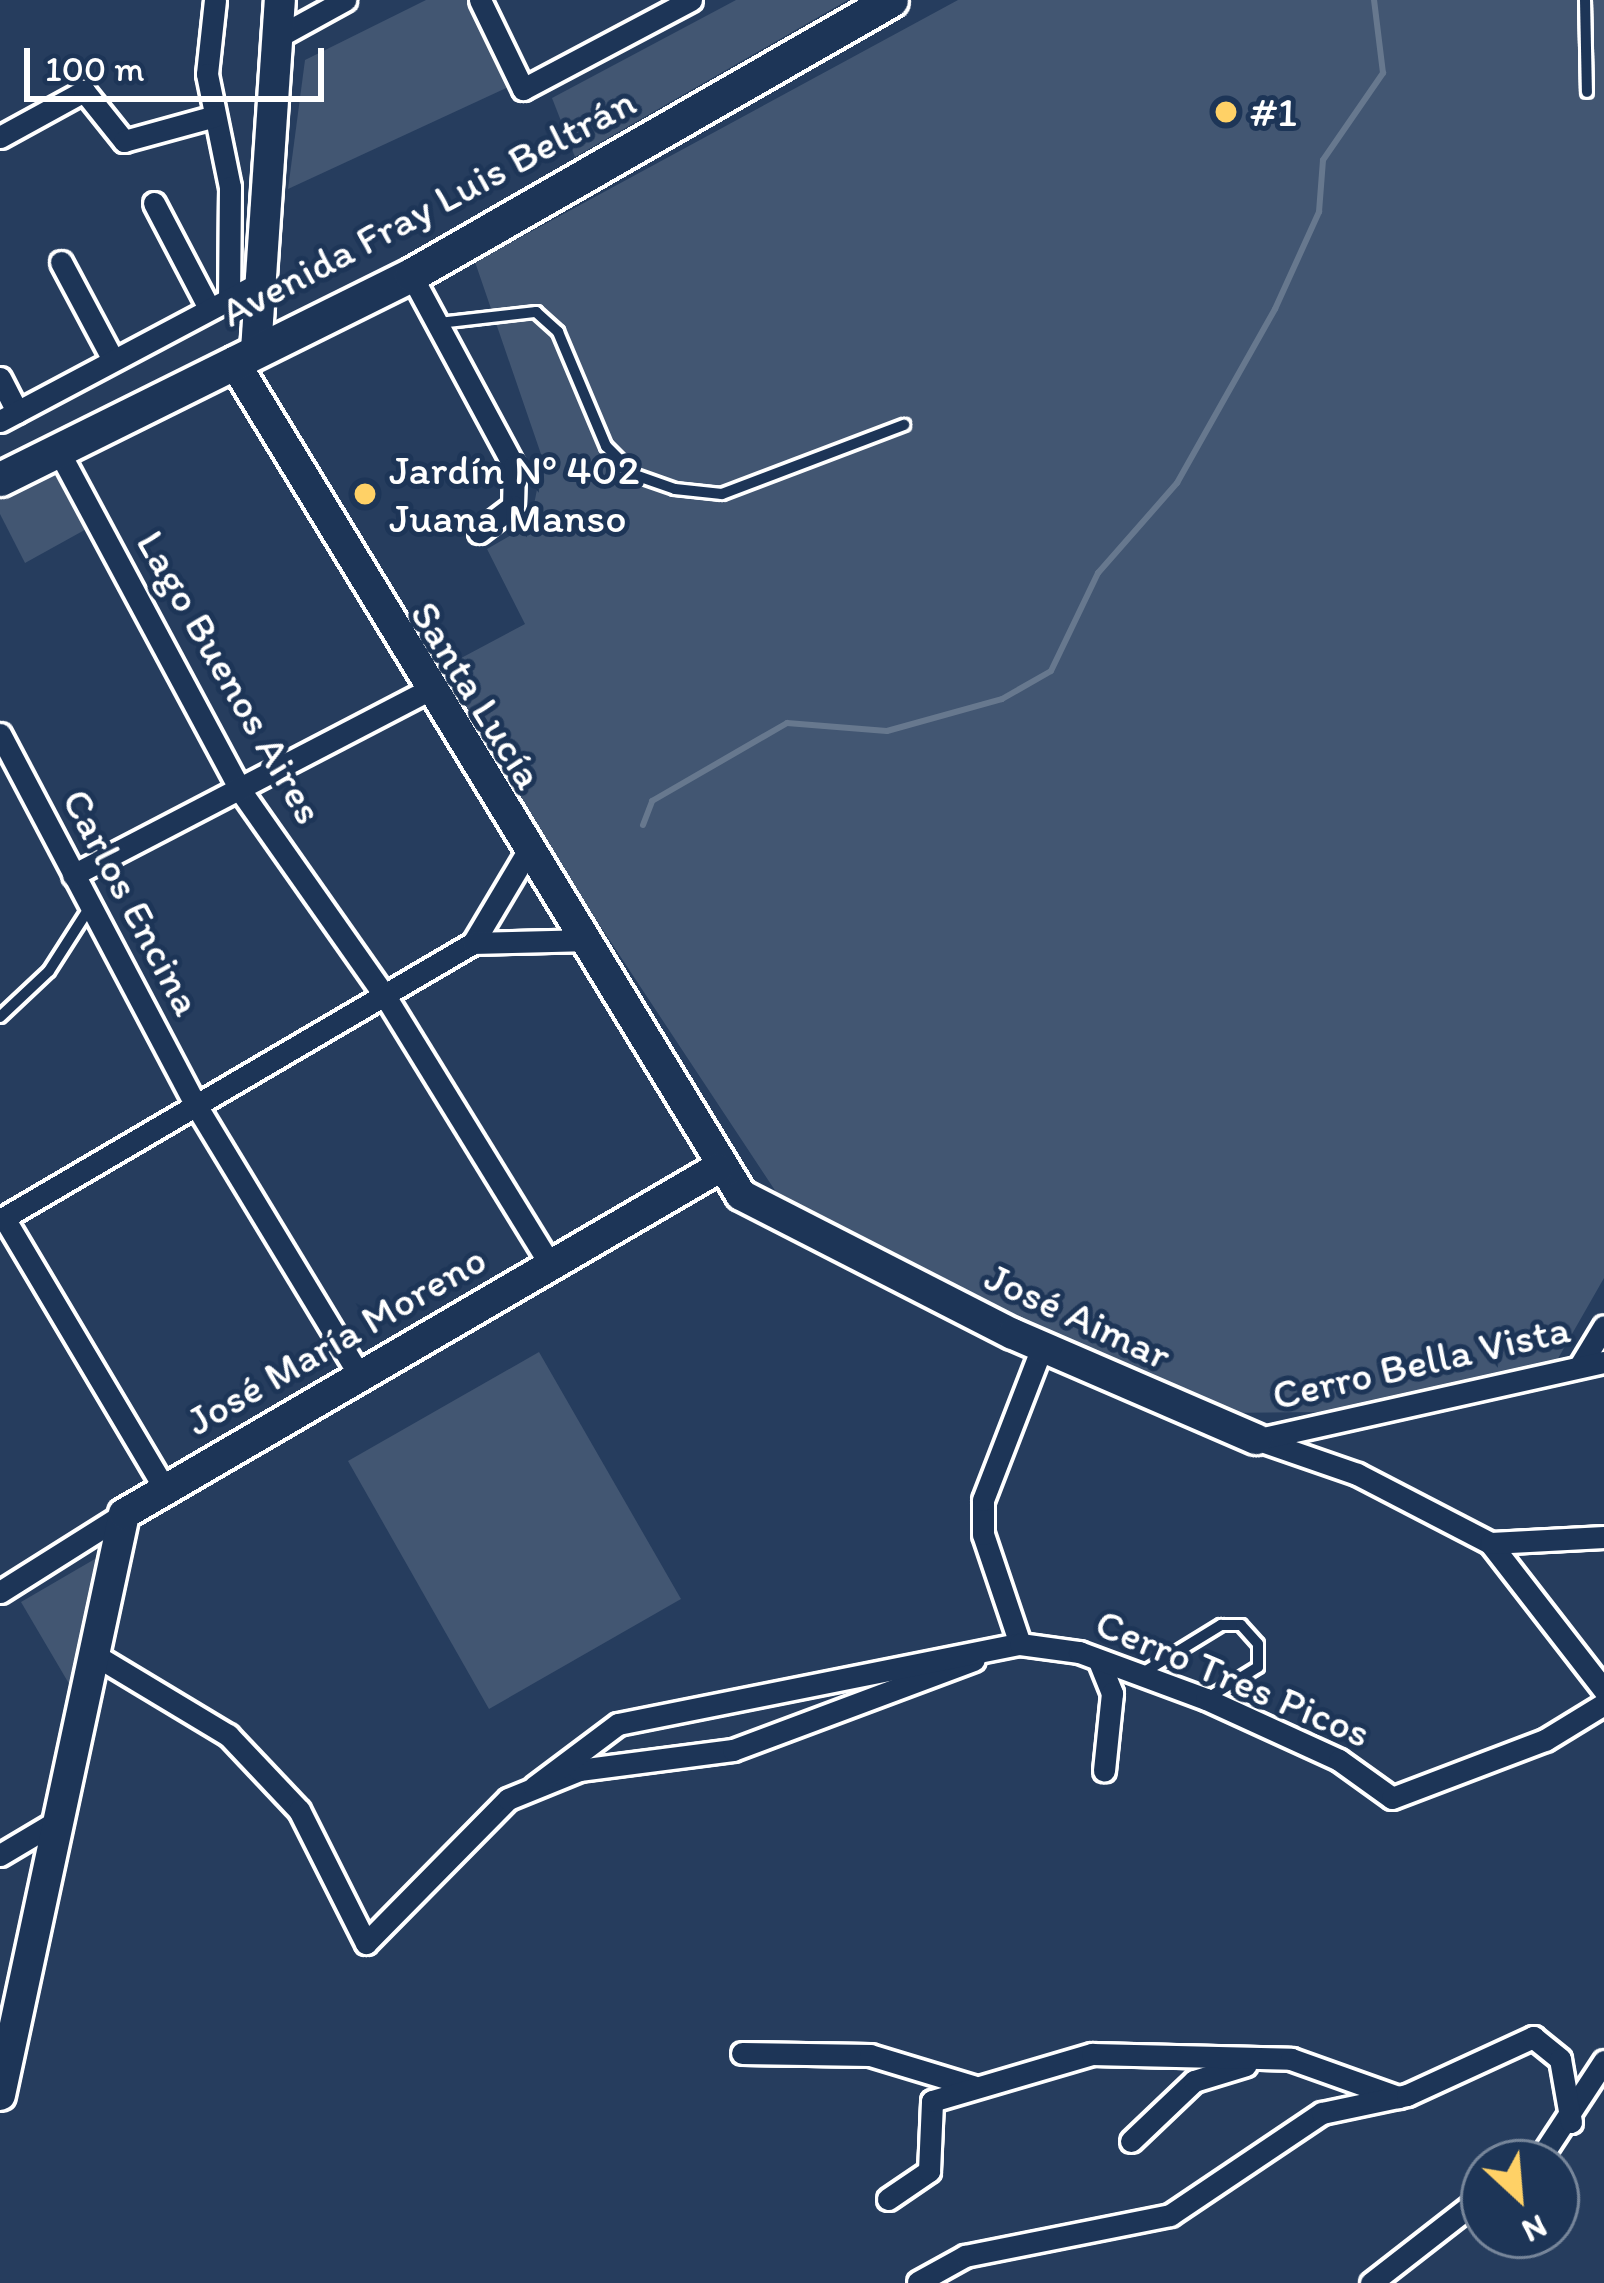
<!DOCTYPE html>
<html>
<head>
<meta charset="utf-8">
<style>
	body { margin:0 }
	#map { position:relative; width:1604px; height:2283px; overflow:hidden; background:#263d5e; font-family:Itim,sans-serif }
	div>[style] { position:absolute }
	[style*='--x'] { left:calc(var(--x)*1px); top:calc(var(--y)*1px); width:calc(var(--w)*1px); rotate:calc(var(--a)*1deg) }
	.green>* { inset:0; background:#425672 }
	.stream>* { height:6px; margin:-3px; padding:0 3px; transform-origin:3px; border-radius:3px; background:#67788e }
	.roads { filter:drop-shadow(3px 0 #fff) drop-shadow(-3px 0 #fff) drop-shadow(0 3px #fff) drop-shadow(0 -3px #fff) }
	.lane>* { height:10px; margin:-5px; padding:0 5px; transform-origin:5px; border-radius:5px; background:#1d3557 }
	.street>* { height:21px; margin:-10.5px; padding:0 10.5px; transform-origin:10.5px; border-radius:10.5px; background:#1d3557 }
	.secondary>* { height:30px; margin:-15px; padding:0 15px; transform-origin:15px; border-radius:15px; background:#1d3557 }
	.primary>* { height:33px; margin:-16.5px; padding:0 16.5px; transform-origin:16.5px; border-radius:16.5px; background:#1d3557 }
	.dots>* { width:33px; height:33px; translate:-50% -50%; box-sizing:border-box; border:6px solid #1d3557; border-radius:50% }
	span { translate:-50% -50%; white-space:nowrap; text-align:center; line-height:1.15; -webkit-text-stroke:10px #1d3557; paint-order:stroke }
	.poi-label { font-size:42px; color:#fff }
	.left { translate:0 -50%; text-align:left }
	.street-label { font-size:42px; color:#fff }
	.north { position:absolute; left:1460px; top:2139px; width:120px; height:120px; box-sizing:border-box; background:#1d3557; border:3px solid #77869a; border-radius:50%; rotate:154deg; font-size:33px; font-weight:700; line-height:48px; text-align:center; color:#fff }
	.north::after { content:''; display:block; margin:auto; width:42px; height:54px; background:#ffd166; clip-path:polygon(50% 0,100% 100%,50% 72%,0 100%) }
	.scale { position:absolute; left:24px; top:48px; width:300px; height:54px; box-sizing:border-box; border:6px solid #fff; border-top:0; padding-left:15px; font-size:36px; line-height:42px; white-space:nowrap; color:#fff; -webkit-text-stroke:9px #1d3557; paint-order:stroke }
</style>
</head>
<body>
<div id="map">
	<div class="green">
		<i style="clip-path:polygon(426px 0,475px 0,517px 83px,288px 189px,305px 60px)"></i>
		<i style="clip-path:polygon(736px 0,848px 0,575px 157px,552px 98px)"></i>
		<i style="clip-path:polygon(958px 0,1604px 0,1604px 1278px,1556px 1362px,1320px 1412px,1221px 1413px,966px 1299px,782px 1201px,433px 673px,525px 624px,487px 549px,530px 524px,543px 460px,475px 262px)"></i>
		<i style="clip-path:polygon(56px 458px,90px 527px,25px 563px,0 514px,0 485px)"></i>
		<i style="clip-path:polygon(539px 1352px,681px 1599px,489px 1709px,348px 1461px)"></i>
		<i style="clip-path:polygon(100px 1556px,78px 1699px,21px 1602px)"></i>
	</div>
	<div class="stream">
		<i style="--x:643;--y:825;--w:26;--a:-69"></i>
		<i style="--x:652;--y:801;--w:156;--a:-30"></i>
		<i style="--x:787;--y:723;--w:100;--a:4.6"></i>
		<i style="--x:887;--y:731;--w:119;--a:-15.5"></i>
		<i style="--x:1002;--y:699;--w:56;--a:-29.7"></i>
		<i style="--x:1051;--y:671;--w:109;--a:-64.4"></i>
		<i style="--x:1098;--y:573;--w:120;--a:-48.7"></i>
		<i style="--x:1177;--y:483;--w:200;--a:-60.6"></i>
		<i style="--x:1275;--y:309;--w:107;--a:-65.6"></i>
		<i style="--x:1319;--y:212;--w:52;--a:-85.6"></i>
		<i style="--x:1323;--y:160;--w:106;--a:-55.4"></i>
		<i style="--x:1383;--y:73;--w:74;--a:-97"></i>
	</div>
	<div class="roads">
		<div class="lane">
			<i style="--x:1585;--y:0;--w:92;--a:88.8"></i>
			<i style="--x:439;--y:323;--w:98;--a:-6.5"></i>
			<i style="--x:536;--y:312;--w:30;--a:42"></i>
			<i style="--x:558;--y:332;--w:124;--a:67.2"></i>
			<i style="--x:606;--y:446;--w:41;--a:45"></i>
			<i style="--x:635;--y:475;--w:42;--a:19.3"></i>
			<i style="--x:675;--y:489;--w:47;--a:6.1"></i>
			<i style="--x:722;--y:494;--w:195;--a:-20.8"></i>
			<i style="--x:0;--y:1017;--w:67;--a:-43.2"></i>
			<i style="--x:49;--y:971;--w:76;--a:-57.4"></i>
			<i style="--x:1141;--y:1674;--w:94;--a:-31.5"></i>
			<i style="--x:1221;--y:1625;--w:20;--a:0"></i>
			<i style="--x:1241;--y:1625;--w:25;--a:48"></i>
			<i style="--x:1258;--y:1644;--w:23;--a:90"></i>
			<i style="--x:1258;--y:1667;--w:61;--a:148.4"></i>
		</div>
		<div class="street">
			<i style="--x:215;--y:0;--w:74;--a:96.2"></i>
			<i style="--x:207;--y:74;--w:115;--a:78.5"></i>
			<i style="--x:230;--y:187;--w:111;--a:90.5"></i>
			<i style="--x:480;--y:0;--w:99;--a:64.2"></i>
			<i style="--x:523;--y:89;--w:190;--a:-27.9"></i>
			<i style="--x:276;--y:38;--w:79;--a:-28.8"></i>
			<i style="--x:0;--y:137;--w:96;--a:-28.7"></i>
			<i style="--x:84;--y:91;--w:64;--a:51.3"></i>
			<i style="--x:124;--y:141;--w:94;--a:-15.4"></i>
			<i style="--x:154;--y:203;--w:119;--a:62.4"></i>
			<i style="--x:61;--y:262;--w:111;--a:62"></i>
			<i style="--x:411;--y:275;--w:217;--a:61.7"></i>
			<i style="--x:514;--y:466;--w:40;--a:91.4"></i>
			<i style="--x:513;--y:506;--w:43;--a:142.6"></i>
			<i style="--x:0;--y:378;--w:38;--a:63"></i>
			<i style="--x:0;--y:421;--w:292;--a:-28"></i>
			<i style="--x:58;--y:450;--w:386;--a:61.8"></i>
			<i style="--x:240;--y:790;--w:252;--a:54.9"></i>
			<i style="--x:385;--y:996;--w:313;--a:58.4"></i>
			<i style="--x:0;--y:734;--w:422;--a:62.2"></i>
			<i style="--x:197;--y:1107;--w:315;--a:58.8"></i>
			<i style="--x:73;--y:875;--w:397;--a:-27.5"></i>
			<i style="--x:473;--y:943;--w:104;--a:-59.2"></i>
			<i style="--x:4;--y:1218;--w:315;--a:59.3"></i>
			<i style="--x:0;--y:1220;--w:548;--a:-30.35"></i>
			<i style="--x:473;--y:943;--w:117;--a:-1.5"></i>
			<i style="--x:1581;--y:1364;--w:44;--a:-58.8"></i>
			<i style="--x:1256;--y:1439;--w:107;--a:19.1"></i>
			<i style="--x:1357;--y:1474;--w:150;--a:27.4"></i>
			<i style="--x:1490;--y:1543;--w:186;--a:52.2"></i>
			<i style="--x:1259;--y:1439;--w:353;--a:-12.6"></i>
			<i style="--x:1491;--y:1543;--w:113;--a:-3"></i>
			<i style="--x:0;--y:1592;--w:146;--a:-32.2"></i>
			<i style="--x:1020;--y:1644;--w:116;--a:-108.6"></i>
			<i style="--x:983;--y:1534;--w:34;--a:-90"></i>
			<i style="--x:983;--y:1500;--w:164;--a:-68.9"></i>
			<i style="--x:98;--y:1657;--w:152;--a:31"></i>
			<i style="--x:228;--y:1735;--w:103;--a:46.6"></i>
			<i style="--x:299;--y:1810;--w:149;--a:63.3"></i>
			<i style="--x:366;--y:1943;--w:202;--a:-45.4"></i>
			<i style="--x:508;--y:1799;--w:77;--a:-22.2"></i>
			<i style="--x:579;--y:1770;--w:155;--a:-7.4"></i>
			<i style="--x:733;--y:1750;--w:257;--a:-20.5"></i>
			<i style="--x:1099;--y:1661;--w:35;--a:68"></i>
			<i style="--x:1112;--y:1693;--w:78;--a:95.9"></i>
			<i style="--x:534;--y:1787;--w:105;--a:-36.9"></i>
			<i style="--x:618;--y:1724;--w:410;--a:-11.3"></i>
			<i style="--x:1020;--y:1644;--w:60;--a:7.7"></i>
			<i style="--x:1079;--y:1652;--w:135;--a:20.3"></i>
			<i style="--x:1206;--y:1699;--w:146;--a:24.6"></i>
			<i style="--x:1339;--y:1760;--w:65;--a:35.6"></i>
			<i style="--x:1392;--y:1798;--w:164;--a:-20.8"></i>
			<i style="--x:1545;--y:1740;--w:69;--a:-31.4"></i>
			<i style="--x:0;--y:1855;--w:66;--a:-30.8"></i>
			<i style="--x:742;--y:2053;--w:128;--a:0.9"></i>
			<i style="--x:870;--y:2055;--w:108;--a:16.8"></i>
			<i style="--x:1131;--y:2141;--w:87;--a:-43.6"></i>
			<i style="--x:1194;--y:2081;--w:54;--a:-17.1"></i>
			<i style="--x:1537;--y:2163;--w:122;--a:-56.7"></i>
			<i style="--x:888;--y:2199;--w:50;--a:-34.3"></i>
			<i style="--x:929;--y:2171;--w:70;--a:-87.5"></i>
			<i style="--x:932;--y:2101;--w:167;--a:-16.4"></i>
			<i style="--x:1092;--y:2054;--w:199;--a:1.4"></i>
			<i style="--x:1291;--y:2059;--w:114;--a:19.6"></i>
			<i style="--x:918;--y:2282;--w:54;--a:-29"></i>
			<i style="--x:965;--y:2256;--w:209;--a:-11.3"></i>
			<i style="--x:1170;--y:2215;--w:183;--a:-33.9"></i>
			<i style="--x:1322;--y:2113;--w:87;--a:-12"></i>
			<i style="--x:1407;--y:2095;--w:139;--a:-24.7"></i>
			<i style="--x:1533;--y:2037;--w:35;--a:39"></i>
			<i style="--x:1560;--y:2059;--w:64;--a:80.1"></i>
			<i style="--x:1371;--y:2283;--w:143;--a:-37.9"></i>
		</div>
		<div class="secondary">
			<i style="--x:256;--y:350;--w:351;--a:-86.1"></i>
			<i style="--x:234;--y:362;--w:975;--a:58.67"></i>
			<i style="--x:741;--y:1195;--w:305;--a:27.1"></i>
			<i style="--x:1013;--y:1334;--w:265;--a:23.4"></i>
			<i style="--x:0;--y:2095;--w:594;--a:-77.95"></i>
			<i style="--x:124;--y:1514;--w:687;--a:-30.22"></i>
		</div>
		<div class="primary">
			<i style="--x:0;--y:479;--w:459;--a:-26.4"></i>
			<i style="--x:411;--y:275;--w:553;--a:-29.81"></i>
		</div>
	</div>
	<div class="dots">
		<i style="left:1226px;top:112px;background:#ffd166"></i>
		<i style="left:365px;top:494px;background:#ffd166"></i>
	</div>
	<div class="poi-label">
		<span class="left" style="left:1250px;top:112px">#1</span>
		<span class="left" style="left:389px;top:494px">Jardín Nº 402<br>Juana Manso</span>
	</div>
	<div class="street-label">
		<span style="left:428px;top:207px;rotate:-28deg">Avenida Fray Luis Beltrán</span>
		<span style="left:230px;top:677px;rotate:60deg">Lago Buenos Aires</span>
		<span style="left:477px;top:695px;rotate:58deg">Santa Lucía</span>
		<span style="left:132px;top:902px;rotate:62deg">Carlos Encina</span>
		<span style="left:1078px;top:1316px;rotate:25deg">José Aimar</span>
		<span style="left:336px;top:1340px;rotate:-30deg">José María Moreno</span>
		<span style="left:1421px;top:1362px;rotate:-13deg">Cerro Bella Vista</span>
		<span style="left:1233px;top:1678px;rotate:23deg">Cerro Tres Picos</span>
	</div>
	<div class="north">N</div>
	<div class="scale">100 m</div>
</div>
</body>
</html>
